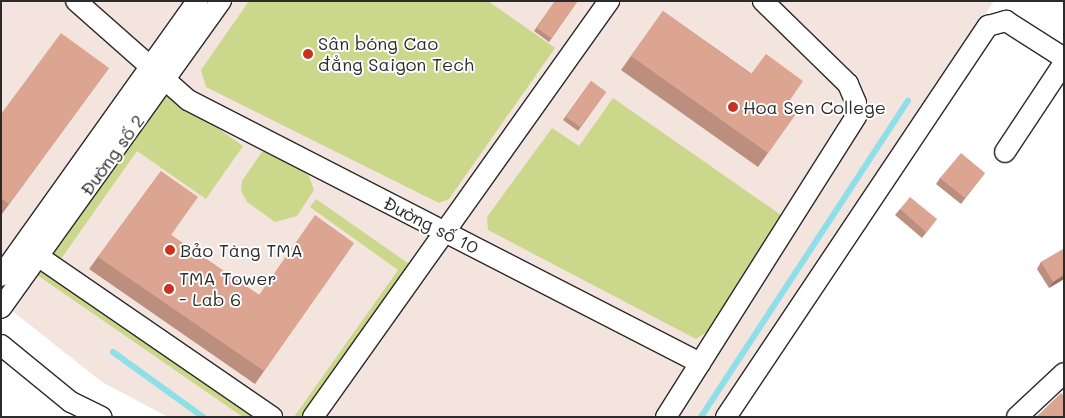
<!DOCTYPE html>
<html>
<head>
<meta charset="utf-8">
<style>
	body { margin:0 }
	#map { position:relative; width:1065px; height:418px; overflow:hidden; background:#fff; font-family:Mali,sans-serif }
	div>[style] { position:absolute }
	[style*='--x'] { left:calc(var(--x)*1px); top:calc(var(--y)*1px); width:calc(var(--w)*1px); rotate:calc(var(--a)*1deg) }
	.built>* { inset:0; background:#f4e4de }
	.green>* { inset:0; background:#cbd78a }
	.stream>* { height:6px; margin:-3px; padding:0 3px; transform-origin:3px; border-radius:3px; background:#8edfe7 }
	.roads { filter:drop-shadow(1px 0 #2b2b2b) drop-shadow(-1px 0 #2b2b2b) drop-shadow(0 1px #2b2b2b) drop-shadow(0 -1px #2b2b2b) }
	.street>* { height:20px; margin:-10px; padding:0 10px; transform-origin:10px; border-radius:10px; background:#fff }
	.wall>* { inset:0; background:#bc8e7d }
	.shaded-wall>* { inset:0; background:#997466 }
	.building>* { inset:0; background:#dba591 }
	.dots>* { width:14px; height:14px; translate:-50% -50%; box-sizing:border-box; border:2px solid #fff; border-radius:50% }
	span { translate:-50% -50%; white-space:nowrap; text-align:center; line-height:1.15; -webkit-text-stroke:4px #fff; paint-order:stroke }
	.poi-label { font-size:18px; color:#2b2b2b }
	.left { translate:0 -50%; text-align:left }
	.street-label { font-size:18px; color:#2b2b2b }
	.frame { position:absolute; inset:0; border:2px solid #2b2b2b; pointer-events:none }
</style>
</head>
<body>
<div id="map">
	<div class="built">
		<i style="clip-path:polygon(1px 1px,994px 1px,716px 417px,168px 417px,102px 382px,1px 302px)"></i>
	</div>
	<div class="green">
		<i style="clip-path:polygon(249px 1px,488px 1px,555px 48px,449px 199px,439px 203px,206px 87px,201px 70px)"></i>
		<i style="clip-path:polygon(166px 91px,243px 146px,206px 199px,137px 151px,51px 273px,255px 417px,243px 417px,37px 275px)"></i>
		<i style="clip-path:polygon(613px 98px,781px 215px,707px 332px,696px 339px,488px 230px,487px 217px,552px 128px,579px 146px)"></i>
		<i style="clip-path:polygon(273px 149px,309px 176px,314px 190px,297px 216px,275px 222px,247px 202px,241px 191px,242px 181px,262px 152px)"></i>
		<i style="clip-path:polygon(316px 199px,412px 266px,303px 417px,294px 417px,398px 270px,310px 207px)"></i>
	</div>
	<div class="stream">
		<i style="--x:113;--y:352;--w:111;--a:35.8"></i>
		<i style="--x:701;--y:417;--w:378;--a:-56.8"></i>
	</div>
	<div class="roads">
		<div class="street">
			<i style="--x:76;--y:1;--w:149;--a:41.5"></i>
			<i style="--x:188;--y:100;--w:576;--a:27.19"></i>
			<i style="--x:1005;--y:152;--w:107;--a:-56.5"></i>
			<i style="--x:29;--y:250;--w:295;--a:34.5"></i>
			<i style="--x:1;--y:276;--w:338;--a:-54.5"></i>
			<i style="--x:1;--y:308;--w:378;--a:-54.4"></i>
			<i style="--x:1;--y:345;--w:90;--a:39.2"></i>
			<i style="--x:71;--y:402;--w:34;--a:26"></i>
			<i style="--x:313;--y:417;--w:511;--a:-54.57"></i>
			<i style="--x:666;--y:417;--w:356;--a:-57.7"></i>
			<i style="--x:856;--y:116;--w:13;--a:-90"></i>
			<i style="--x:856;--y:103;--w:21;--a:-113"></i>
			<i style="--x:848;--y:84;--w:119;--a:-135.7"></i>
			<i style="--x:726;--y:417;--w:471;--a:-56.2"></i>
			<i style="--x:988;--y:26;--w:19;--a:-16"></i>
			<i style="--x:1006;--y:21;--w:69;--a:32.5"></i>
			<i style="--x:1017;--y:417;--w:64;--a:-43.1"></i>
		</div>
	</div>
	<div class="wall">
		<i style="clip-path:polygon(555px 1px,577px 2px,549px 42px,534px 31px)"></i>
		<i style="clip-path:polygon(663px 11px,800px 108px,758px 167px,621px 70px)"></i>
		<i style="clip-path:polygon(109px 68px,2px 214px,1px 214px,1px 114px)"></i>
		<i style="clip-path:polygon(591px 81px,606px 92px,578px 131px,563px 120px)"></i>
		<i style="clip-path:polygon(161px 171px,171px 235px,259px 295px,354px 243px,255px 384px,89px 269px)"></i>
		<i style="clip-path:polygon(985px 173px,961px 204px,936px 184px,940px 178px)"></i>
		<i style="clip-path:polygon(900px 209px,937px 219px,922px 238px,895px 215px)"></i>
		<i style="clip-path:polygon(1064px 250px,1064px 279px,1049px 288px,1037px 269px,1041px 262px)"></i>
	</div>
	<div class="shaded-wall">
		<i style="clip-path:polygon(1064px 275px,1064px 279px,1049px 288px,1053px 282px)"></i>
	</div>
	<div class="building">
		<i style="clip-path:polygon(555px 1px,575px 1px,577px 2px,551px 38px,537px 28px)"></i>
		<i style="clip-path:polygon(663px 11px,751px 74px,766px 54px,803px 81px,790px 100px,800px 108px,768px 153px,631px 56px)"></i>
		<i style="clip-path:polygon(61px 33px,109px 68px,9px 204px,1px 198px,1px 114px)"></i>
		<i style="clip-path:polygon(591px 81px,606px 92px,580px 127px,566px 117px)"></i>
		<i style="clip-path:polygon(961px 153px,985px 173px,965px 198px,940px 178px)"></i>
		<i style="clip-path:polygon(161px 171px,198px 197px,171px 235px,259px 295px,315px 215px,354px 243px,264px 371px,98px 257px)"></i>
		<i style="clip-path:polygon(910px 197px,937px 219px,926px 232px,900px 209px)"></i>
		<i style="clip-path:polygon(1063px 249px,1064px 250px,1064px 275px,1053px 282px,1041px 262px)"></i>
		<i style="clip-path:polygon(1061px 393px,1064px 396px,1064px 417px,1036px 417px)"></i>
	</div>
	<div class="dots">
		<i style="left:308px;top:54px;background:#c8321e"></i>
		<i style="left:733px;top:107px;background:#c8321e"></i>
		<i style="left:170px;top:250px;background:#c8321e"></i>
		<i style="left:169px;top:289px;background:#c8321e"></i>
	</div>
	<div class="poi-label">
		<span class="left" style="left:318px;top:54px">Sân bóng Cao<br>đẳng Saigon Tech</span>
		<span class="left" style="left:743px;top:107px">Hoa Sen College</span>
		<span class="left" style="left:180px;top:250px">Bảo Tàng TMA</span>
		<span class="left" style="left:179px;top:289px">TMA Tower<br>- Lab 6</span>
	</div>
	<div class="street-label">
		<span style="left:112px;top:155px;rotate:-54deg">Đường số 2</span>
		<span style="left:431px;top:225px;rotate:27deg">Đường số 10</span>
	</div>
	<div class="frame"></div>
</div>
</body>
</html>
